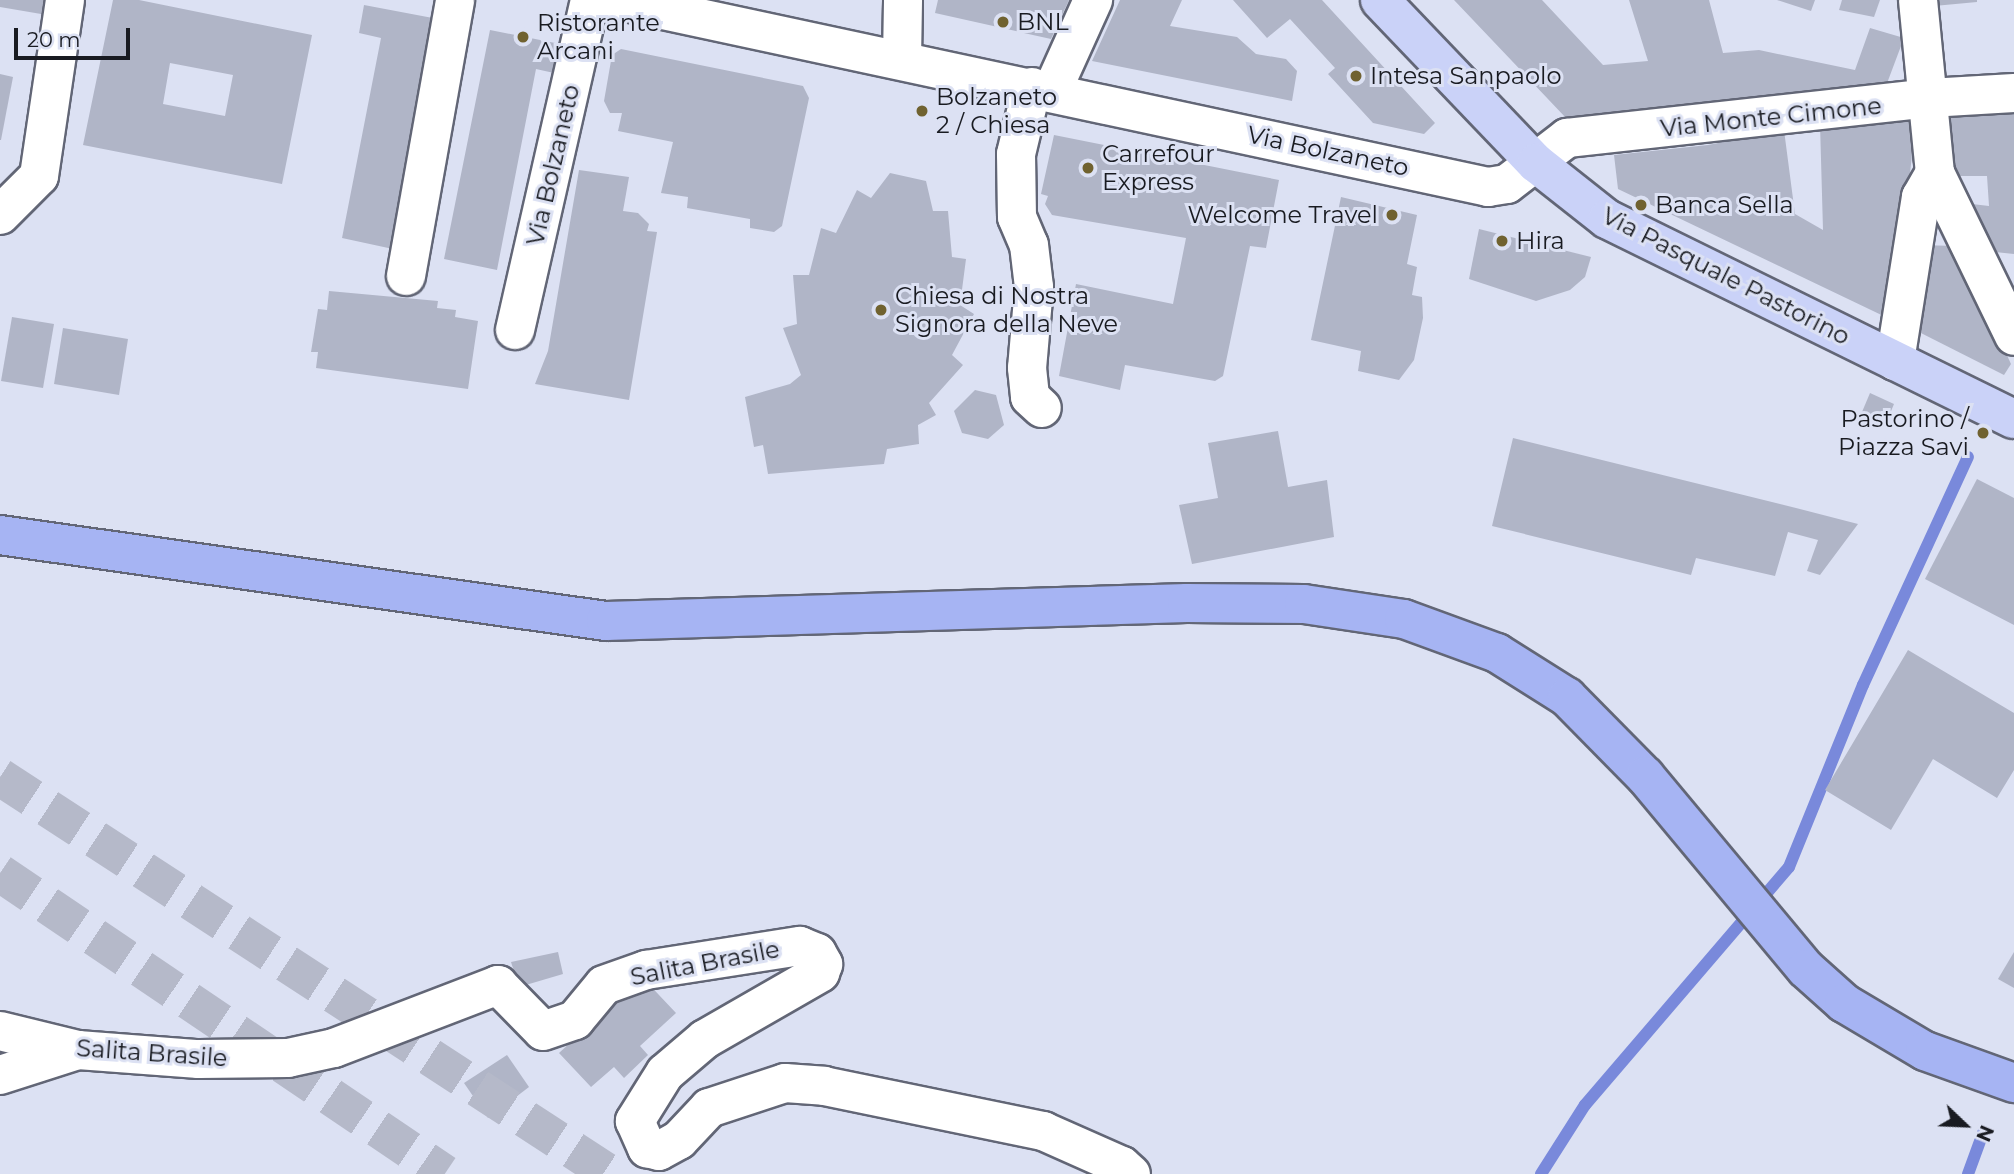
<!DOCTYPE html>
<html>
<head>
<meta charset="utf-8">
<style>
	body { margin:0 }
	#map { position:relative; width:2014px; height:1174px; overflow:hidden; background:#dce1f3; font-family:Montserrat,sans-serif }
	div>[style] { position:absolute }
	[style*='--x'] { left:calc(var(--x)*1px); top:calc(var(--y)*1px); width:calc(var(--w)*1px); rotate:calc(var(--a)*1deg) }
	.stream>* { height:12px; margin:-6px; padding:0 6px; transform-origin:6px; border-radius:6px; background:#7989db }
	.building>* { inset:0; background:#b0b5c7 }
	.highway-tunnel>* { height:38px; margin-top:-19px; transform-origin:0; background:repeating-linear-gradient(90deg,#b5b9c9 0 38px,transparent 0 57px) }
	.roads { filter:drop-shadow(2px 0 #626676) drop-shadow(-2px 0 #626676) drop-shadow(0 2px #626676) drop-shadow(0 -2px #626676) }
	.minor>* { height:38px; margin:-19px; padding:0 19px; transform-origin:19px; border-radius:19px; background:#fff }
	.major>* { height:38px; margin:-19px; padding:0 19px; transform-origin:19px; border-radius:19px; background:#cad2f8 }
	.highway>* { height:38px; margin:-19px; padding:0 19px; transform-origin:19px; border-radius:19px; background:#a6b4f3 }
	.dots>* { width:19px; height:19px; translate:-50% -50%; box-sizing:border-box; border:4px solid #dce1f3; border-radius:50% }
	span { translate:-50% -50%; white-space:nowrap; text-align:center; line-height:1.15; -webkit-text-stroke:6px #dce1f3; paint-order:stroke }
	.poi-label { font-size:24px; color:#191b21 }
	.left { translate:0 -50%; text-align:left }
	.right { translate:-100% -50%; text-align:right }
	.street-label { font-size:24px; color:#191b21 }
	.north { position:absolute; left:1930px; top:1090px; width:70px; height:70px; -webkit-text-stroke:5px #dce1f3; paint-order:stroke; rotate:113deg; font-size:19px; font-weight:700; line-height:28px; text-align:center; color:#191b21 }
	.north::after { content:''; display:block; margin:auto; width:24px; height:32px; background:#191b21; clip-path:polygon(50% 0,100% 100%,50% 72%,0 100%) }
	.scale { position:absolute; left:14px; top:28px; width:116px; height:32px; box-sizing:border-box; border:4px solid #191b21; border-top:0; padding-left:9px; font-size:21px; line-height:24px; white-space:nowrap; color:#191b21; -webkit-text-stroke:5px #dce1f3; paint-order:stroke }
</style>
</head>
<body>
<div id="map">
	<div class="stream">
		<i style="--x:1541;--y:1174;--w:82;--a:-57.5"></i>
		<i style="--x:1585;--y:1105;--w:313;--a:-49.4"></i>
		<i style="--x:1789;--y:867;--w:196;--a:-67.9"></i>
		<i style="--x:1863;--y:685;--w:251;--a:-65.3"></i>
		<i style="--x:1968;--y:1174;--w:44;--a:-69.9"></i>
	</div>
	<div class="building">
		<i style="clip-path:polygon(0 0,50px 0,47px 15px,0 7px)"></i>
		<i style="clip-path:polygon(evenodd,113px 0,139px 0,312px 35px,282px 184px,83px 145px,113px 0,170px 63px,233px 75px,225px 116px,163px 104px,170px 63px)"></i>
		<i style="clip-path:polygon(938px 0,1069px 0,1051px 39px,935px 13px)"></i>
		<i style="clip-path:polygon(1120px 0,1182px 0,1170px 26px,1237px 37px,1256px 54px,1286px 59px,1297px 71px,1292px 101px,1092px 61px)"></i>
		<i style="clip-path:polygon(1233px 0,1322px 0,1435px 123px,1424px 134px,1373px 123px,1328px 74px,1335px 68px,1290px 19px,1267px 38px)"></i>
		<i style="clip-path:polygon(1454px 0,1542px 0,1603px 65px,1648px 61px,1629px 0,1709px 0,1723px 53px,1759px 50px,1855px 70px,1870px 28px,1904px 38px,1883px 94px,1566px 118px)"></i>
		<i style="clip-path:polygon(1777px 0,1815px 0,1811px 11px)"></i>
		<i style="clip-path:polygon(1842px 0,1880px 0,1874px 17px,1839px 10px)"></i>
		<i style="clip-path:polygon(1934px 0,1977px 0,1977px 2px,1934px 6px)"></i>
		<i style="clip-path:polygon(364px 5px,438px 19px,393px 249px,342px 238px,381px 38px,359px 33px)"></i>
		<i style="clip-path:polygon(490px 30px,560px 44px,554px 73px,536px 69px,497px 270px,444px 259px)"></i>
		<i style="clip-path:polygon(621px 49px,803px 86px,809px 98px,782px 226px,774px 232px,750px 228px,750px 219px,687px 208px,688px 197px,661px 193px,673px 142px,618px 131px,622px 113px,610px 113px,604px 101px,612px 55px)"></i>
		<i style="clip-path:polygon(0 74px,13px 77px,1px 140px,0 140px)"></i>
		<i style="clip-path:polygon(2014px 110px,2014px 254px,1995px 252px,1972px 204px,1989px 206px,1987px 176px,1949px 176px,1946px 112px)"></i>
		<i style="clip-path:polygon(1916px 118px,1894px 321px,1618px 189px,1614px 155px,1708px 145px,1784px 130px,1795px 214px,1823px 230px,1820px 124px)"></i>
		<i style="clip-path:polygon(1054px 135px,1279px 180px,1266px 248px,1250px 246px,1223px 376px,1215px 381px,1125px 365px,1120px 390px,1059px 376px,1076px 284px,1173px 304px,1186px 238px,1052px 215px,1045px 204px,1048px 196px,1041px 194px)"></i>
		<i style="clip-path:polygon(579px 170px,629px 177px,623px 211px,638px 213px,649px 224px,647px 231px,657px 232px,629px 400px,535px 384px,548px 351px)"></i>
		<i style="clip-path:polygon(890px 173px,926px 181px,933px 211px,948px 211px,952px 257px,966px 259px,960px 305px,974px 314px,952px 355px,963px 365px,929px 403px,936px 415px,918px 425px,919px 444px,887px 449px,884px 464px,768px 474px,763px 445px,754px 447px,745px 397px,790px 384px,801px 375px,783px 328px,797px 324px,793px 275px,809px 275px,821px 228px,836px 233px,857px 190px,871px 198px)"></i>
		<i style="clip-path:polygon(1341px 197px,1417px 215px,1407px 264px,1417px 267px,1412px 295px,1422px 297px,1423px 318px,1414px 360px,1399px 380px,1358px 371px,1361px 351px,1311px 340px)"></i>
		<i style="clip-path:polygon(1479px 229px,1591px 257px,1585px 277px,1570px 290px,1536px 301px,1469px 279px)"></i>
		<i style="clip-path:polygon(1917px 245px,1957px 246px,2011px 364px,2004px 375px,1911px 328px)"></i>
		<i style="clip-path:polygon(329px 291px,438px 301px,437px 308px,456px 310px,455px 317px,478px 321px,468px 389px,316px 368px,318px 352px,311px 352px,318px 309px,327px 310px)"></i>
		<i style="clip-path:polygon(12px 317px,54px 324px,43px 388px,1px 381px)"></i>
		<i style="clip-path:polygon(63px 328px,128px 339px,119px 395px,54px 384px)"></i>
		<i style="clip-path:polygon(975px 390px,996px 395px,1004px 425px,988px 439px,962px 433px,954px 411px)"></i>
		<i style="clip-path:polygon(1870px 393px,1894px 404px,1886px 423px,1862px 412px)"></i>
		<i style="clip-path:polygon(1278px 431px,1288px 487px,1327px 480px,1334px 537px,1192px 564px,1179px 505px,1218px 498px,1208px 443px)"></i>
		<i style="clip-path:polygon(1513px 438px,1796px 508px,1858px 524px,1820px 575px,1807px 571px,1818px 540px,1788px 532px,1775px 576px,1696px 558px,1691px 575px,1492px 526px)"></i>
		<i style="clip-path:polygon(1977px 479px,2014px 498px,2014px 625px,1925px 579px)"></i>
		<i style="clip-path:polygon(1908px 650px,2014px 713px,2014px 770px,1997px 798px,1933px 759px,1891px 830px,1825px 790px)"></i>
		<i style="clip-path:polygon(558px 952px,563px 974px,519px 987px,511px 962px)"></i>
		<i style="clip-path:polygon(2014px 952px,2014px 988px,1998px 979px)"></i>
		<i style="clip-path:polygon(642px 977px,676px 1013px,640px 1046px,648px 1055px,624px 1078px,614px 1067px,591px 1087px,559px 1053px)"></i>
		<i style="clip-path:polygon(507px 1055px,529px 1087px,488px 1118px,464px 1083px)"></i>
	</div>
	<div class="highway-tunnel">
		<i style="--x:0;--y:777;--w:728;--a:33.06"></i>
		<i style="--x:0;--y:873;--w:537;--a:34.07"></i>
	</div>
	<div class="roads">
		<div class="minor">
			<i style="--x:616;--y:0;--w:892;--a:12.1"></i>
			<i style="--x:1488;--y:187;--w:19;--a:-9"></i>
			<i style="--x:1507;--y:184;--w:76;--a:-37.5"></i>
			<i style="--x:1567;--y:138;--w:364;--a:-6.3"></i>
			<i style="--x:1929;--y:98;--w:85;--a:-3.4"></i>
			<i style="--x:1918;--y:0;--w:174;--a:84.4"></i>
			<i style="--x:1935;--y:173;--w:181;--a:64.1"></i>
			<i style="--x:902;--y:59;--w:59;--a:-89"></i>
			<i style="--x:1032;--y:87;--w:69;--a:103.4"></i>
			<i style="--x:1016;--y:154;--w:63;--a:89.1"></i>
			<i style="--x:1017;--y:217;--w:30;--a:67"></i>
			<i style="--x:1029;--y:245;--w:42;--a:83.2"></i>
			<i style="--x:1034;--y:287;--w:81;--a:94.9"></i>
			<i style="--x:1027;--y:368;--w:29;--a:84"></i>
			<i style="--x:1030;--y:397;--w:16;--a:43"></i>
			<i style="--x:1052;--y:91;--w:100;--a:-65.7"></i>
			<i style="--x:0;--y:215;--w:55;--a:-45"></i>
			<i style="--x:39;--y:176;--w:178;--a:-81.6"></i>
			<i style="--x:406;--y:276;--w:280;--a:-79.9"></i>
			<i style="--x:515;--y:330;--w:338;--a:-77.2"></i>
			<i style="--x:1895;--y:361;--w:166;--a:-81"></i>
			<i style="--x:1921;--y:197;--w:28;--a:-60"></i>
			<i style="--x:0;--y:1031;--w:80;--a:13.7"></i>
			<i style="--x:78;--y:1050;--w:121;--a:4.3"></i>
			<i style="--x:199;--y:1059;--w:89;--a:-0.6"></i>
			<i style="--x:288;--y:1058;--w:47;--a:-12.3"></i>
			<i style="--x:334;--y:1048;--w:176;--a:-21"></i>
			<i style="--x:498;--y:985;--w:64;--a:45.6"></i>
			<i style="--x:543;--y:1031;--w:34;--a:-19"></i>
			<i style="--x:575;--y:1020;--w:45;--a:-50.4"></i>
			<i style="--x:604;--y:985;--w:45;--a:-19.7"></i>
			<i style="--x:646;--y:970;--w:156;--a:-8.9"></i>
			<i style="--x:800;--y:946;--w:18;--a:22"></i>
			<i style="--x:817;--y:953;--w:13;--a:61"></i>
			<i style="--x:823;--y:964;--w:9;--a:108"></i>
			<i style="--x:820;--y:973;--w:133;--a:150.1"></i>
			<i style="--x:705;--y:1039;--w:52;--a:139.6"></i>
			<i style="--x:665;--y:1073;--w:57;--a:122"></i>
			<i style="--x:635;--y:1121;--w:30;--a:66"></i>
			<i style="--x:647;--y:1148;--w:12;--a:14"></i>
			<i style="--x:659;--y:1151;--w:23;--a:-29"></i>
			<i style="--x:679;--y:1140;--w:44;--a:-46.8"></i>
			<i style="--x:709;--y:1108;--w:80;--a:-18.2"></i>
			<i style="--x:785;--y:1083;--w:39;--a:4"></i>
			<i style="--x:824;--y:1086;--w:224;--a:11.6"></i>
			<i style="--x:1043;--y:1131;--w:86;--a:23.9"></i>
			<i style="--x:1122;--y:1166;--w:12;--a:42"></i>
			<i style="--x:0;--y:1075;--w:82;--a:-17.8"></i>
		</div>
		<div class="major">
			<i style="--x:1380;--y:0;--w:226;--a:46.3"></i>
			<i style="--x:1536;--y:163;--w:90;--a:38.3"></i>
			<i style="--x:1607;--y:219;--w:453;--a:26.2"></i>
		</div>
		<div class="highway">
			<i style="--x:0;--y:535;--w:612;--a:8.08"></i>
			<i style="--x:606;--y:621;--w:581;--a:-1.77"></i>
			<i style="--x:1187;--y:603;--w:117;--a:0.5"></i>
			<i style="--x:1304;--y:604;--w:101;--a:8.5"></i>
			<i style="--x:1404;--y:619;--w:99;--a:20.1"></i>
			<i style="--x:1497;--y:653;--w:83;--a:32.2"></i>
			<i style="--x:1567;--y:697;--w:111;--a:45.4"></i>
			<i style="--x:1645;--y:776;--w:251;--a:50.2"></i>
			<i style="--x:1806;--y:969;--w:51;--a:41.8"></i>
			<i style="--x:1844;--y:1003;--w:94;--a:30.7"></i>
			<i style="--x:1925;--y:1051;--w:95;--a:19.8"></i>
		</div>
	</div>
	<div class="dots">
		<i style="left:1003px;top:22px;background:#706230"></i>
		<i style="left:523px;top:37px;background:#706230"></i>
		<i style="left:1356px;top:76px;background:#706230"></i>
		<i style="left:922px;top:111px;background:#706230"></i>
		<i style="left:1088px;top:168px;background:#706230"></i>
		<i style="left:1641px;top:205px;background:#706230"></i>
		<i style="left:1392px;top:215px;background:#706230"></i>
		<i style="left:1502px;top:241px;background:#706230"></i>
		<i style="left:881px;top:310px;background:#706230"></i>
		<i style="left:1983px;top:433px;background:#706230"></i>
	</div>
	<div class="poi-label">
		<span class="left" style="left:1017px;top:22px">BNL</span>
		<span class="left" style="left:537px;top:37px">Ristorante<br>Arcani</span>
		<span class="left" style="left:1370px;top:76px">Intesa Sanpaolo</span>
		<span class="left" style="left:936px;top:111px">Bolzaneto<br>2 / Chiesa</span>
		<span class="left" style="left:1102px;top:168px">Carrefour<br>Express</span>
		<span class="left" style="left:1655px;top:205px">Banca Sella</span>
		<span class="right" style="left:1378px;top:215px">Welcome Travel</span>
		<span class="left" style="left:1516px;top:241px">Hira</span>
		<span class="left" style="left:895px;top:310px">Chiesa di Nostra<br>Signora della Neve</span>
		<span class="right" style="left:1969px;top:433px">Pastorino /<br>Piazza Savi</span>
	</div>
	<div class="street-label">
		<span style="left:1771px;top:117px;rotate:-6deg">Via Monte Cimone</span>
		<span style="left:1328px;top:151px;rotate:12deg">Via Bolzaneto</span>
		<span style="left:553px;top:165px;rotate:-77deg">Via Bolzaneto</span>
		<span style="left:1726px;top:276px;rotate:27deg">Via Pasquale Pastorino</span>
		<span style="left:705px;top:963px;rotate:-11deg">Salita Brasile</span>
		<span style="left:152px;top:1053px;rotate:4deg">Salita Brasile</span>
	</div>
	<div class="north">N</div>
	<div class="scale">20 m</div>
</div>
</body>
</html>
